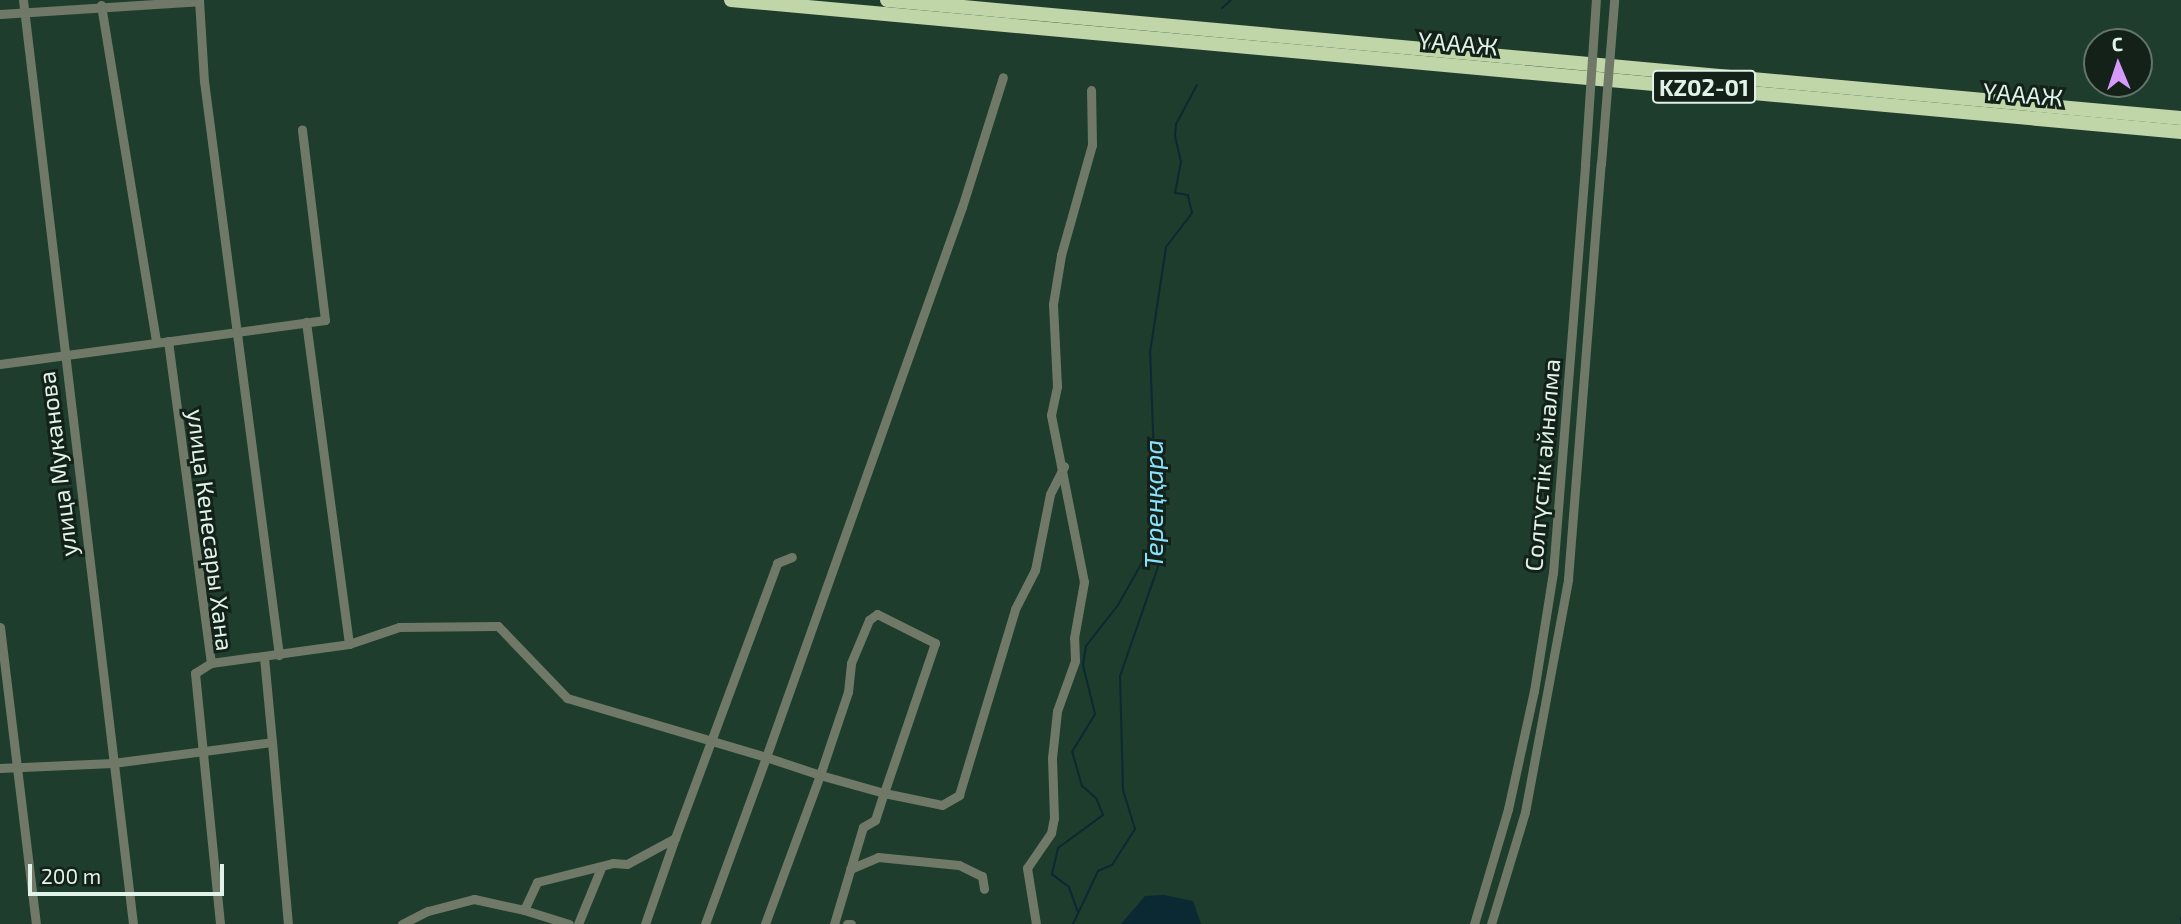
<!DOCTYPE html>
<html>
<head>
<meta charset="utf-8">
<style>
	body { margin:0 }
	#map { position:relative; width:2181px; height:924px; overflow:hidden; background:#1e3d2d; font-family:"Exo 2",sans-serif }
	div>[style] { position:absolute }
	[style*='--x'] { left:calc(var(--x)*1px); top:calc(var(--y)*1px); width:calc(var(--w)*1px); rotate:calc(var(--a)*1deg) }
	.water>* { inset:0; background:#0b2932 }
	.stream>* { height:2px; margin:-1px; padding:0 1px; transform-origin:1px; border-radius:1px; background:#0b2932 }
	.minor>* { height:9px; margin:-4.5px; padding:0 4.5px; transform-origin:4.5px; border-radius:4.5px; background:#707967 }
	.highway>* { height:14px; margin:-7px; padding:0 7px; transform-origin:7px; border-radius:7px; background:#c0d5a8 }
	.minor-bridge>* { height:9px; margin:-4.5px; padding:0 4.5px; transform-origin:4.5px; border-radius:4.5px; background:#707967 }
	span { translate:-50% -50%; white-space:nowrap; text-align:center; line-height:1.15; -webkit-text-stroke:6px #132119; paint-order:stroke }
	.shield-label span { padding:2px 5px; background:#132119; border:2px solid; border-radius:5px; -webkit-text-stroke-width:0 }
	.shield-label { font-size:23px; color:#e1f3e8; font-weight:700 }
	.street-label { font-size:24px; color:#e1f3e8 }
	.water-label { font-size:26px; color:#88e2fe; font-style:italic }
	.north { position:absolute; left:2083px; top:28px; width:70px; height:70px; box-sizing:border-box; background:#132119; border:2px solid #65756c; border-radius:50%; rotate:358deg; font-size:19px; font-weight:700; line-height:28px; text-align:center; color:#e1f3e8 }
	.north::after { content:''; display:block; margin:auto; width:24px; height:32px; background:#d69bfa; clip-path:polygon(50% 0,100% 100%,50% 72%,0 100%) }
	.scale { position:absolute; left:28px; top:864px; width:196px; height:32px; box-sizing:border-box; border:4px solid #e1f3e8; border-top:0; padding-left:9px; font-size:21px; line-height:24px; white-space:nowrap; color:#e1f3e8; -webkit-text-stroke:5px #132119; paint-order:stroke }
</style>
</head>
<body>
<div id="map">
	<div class="water">
		<i style="clip-path:polygon(1164px 895px,1193px 901px,1201px 924px,1121px 924px,1145px 896px)"></i>
	</div>
	<div class="stream">
		<i style="--x:1222;--y:8;--w:12;--a:-42"></i>
		<i style="--x:1078;--y:912;--w:27;--a:-110"></i>
		<i style="--x:1069;--y:887;--w:21;--a:-143"></i>
		<i style="--x:1052;--y:874;--w:27;--a:-77"></i>
		<i style="--x:1058;--y:848;--w:56;--a:-36.3"></i>
		<i style="--x:1103;--y:815;--w:18;--a:-112"></i>
		<i style="--x:1096;--y:798;--w:18;--a:-139"></i>
		<i style="--x:1082;--y:786;--w:35;--a:-106"></i>
		<i style="--x:1072;--y:752;--w:44;--a:-58.8"></i>
		<i style="--x:1095;--y:714;--w:50;--a:-103.8"></i>
		<i style="--x:1083;--y:665;--w:19;--a:-81"></i>
		<i style="--x:1086;--y:646;--w:52;--a:-52"></i>
		<i style="--x:1118;--y:605;--w:85;--a:-60.4"></i>
		<i style="--x:2181;--y:918;--w:5;--a:90"></i>
		<i style="--x:1073;--y:924;--w:59;--a:-64.7"></i>
		<i style="--x:1098;--y:871;--w:15;--a:-23"></i>
		<i style="--x:1112;--y:865;--w:43;--a:-57.4"></i>
		<i style="--x:1135;--y:829;--w:41;--a:-107.1"></i>
		<i style="--x:1123;--y:790;--w:114;--a:-91.5"></i>
		<i style="--x:1120;--y:676;--w:115;--a:-70.8"></i>
		<i style="--x:1158;--y:567;--w:214;--a:-92.1"></i>
		<i style="--x:1150;--y:353;--w:107;--a:-81.4"></i>
		<i style="--x:1166;--y:247;--w:43;--a:-52.6"></i>
		<i style="--x:1192;--y:213;--w:18;--a:-103"></i>
		<i style="--x:1188;--y:195;--w:13;--a:-171"></i>
		<i style="--x:1175;--y:193;--w:32;--a:-79"></i>
		<i style="--x:1181;--y:162;--w:27;--a:-103"></i>
		<i style="--x:1175;--y:136;--w:12;--a:-85"></i>
		<i style="--x:1176;--y:124;--w:44;--a:-61.7"></i>
	</div>
	<div class="minor">
		<i style="--x:23;--y:0;--w:931;--a:83.21"></i>
		<i style="--x:199;--y:0;--w:81;--a:86.5"></i>
		<i style="--x:204;--y:81;--w:579;--a:82.56"></i>
		<i style="--x:101;--y:5;--w:341;--a:80.7"></i>
		<i style="--x:0;--y:14;--w:199;--a:-3.7"></i>
		<i style="--x:168;--y:341;--w:325;--a:82.4"></i>
		<i style="--x:211;--y:663;--w:19;--a:148"></i>
		<i style="--x:195;--y:673;--w:252;--a:84.3"></i>
		<i style="--x:0;--y:364;--w:328;--a:-7.7"></i>
		<i style="--x:325;--y:320;--w:192;--a:-96.9"></i>
		<i style="--x:0;--y:627;--w:299;--a:83.1"></i>
		<i style="--x:349;--y:644;--w:53;--a:-18.8"></i>
		<i style="--x:399;--y:627;--w:99;--a:-0.6"></i>
		<i style="--x:498;--y:626;--w:100;--a:46.2"></i>
		<i style="--x:567;--y:698;--w:208;--a:16.5"></i>
		<i style="--x:766;--y:757;--w:584;--a:-70.39"></i>
		<i style="--x:962;--y:207;--w:136;--a:-72.5"></i>
		<i style="--x:211;--y:663;--w:139;--a:-7.8"></i>
		<i style="--x:349;--y:644;--w:325;--a:-97.6"></i>
		<i style="--x:272;--y:742;--w:183;--a:85"></i>
		<i style="--x:0;--y:768;--w:113;--a:-2.5"></i>
		<i style="--x:113;--y:763;--w:160;--a:-7.5"></i>
		<i style="--x:272;--y:742;--w:85;--a:-95.4"></i>
		<i style="--x:850;--y:869;--w:30;--a:-23"></i>
		<i style="--x:878;--y:857;--w:81;--a:5.6"></i>
		<i style="--x:959;--y:865;--w:25;--a:26"></i>
		<i style="--x:982;--y:876;--w:13;--a:81"></i>
		<i style="--x:524;--y:910;--w:47;--a:17.3"></i>
		<i style="--x:402;--y:924;--w:29;--a:-27"></i>
		<i style="--x:428;--y:911;--w:48;--a:-14.6"></i>
		<i style="--x:474;--y:899;--w:51;--a:12.4"></i>
		<i style="--x:524;--y:910;--w:31;--a:-65"></i>
		<i style="--x:537;--y:882;--w:78;--a:-14"></i>
		<i style="--x:613;--y:863;--w:14;--a:4"></i>
		<i style="--x:627;--y:864;--w:55;--a:-28.4"></i>
		<i style="--x:675;--y:838;--w:293;--a:-69.6"></i>
		<i style="--x:777;--y:563;--w:16;--a:-22"></i>
		<i style="--x:578;--y:924;--w:61;--a:-67.7"></i>
		<i style="--x:645;--y:924;--w:91;--a:-70.8"></i>
		<i style="--x:705;--y:924;--w:178;--a:-69.9"></i>
		<i style="--x:766;--y:757;--w:57;--a:18.4"></i>
		<i style="--x:820;--y:775;--w:159;--a:110.3"></i>
		<i style="--x:834;--y:924;--w:101;--a:-73.4"></i>
		<i style="--x:863;--y:827;--w:14;--a:-30"></i>
		<i style="--x:875;--y:820;--w:28;--a:-72"></i>
		<i style="--x:884;--y:793;--w:66;--a:-164.3"></i>
		<i style="--x:820;--y:775;--w:88;--a:-71.4"></i>
		<i style="--x:848;--y:692;--w:29;--a:-84"></i>
		<i style="--x:851;--y:663;--w:47;--a:-67.3"></i>
		<i style="--x:869;--y:620;--w:10;--a:-37"></i>
		<i style="--x:877;--y:614;--w:65;--a:26.6"></i>
		<i style="--x:935;--y:643;--w:158;--a:108.8"></i>
		<i style="--x:884;--y:793;--w:59;--a:11.7"></i>
		<i style="--x:942;--y:805;--w:20;--a:-30"></i>
		<i style="--x:959;--y:795;--w:194;--a:-73.2"></i>
		<i style="--x:1015;--y:609;--w:44;--a:-62.9"></i>
		<i style="--x:1035;--y:570;--w:77;--a:-78.8"></i>
		<i style="--x:1050;--y:494;--w:31;--a:-63"></i>
		<i style="--x:847;--y:924;--w:4;--a:0"></i>
		<i style="--x:1036;--y:924;--w:57;--a:-99.1"></i>
		<i style="--x:1027;--y:868;--w:42;--a:-55.6"></i>
		<i style="--x:1051;--y:833;--w:15;--a:-79"></i>
		<i style="--x:1054;--y:818;--w:60;--a:-91.9"></i>
		<i style="--x:1052;--y:758;--w:47;--a:-83.9"></i>
		<i style="--x:1057;--y:711;--w:53;--a:-70.2"></i>
		<i style="--x:1075;--y:661;--w:23;--a:-92"></i>
		<i style="--x:1074;--y:638;--w:57;--a:-79.9"></i>
		<i style="--x:1084;--y:582;--w:170;--a:-101.2"></i>
		<i style="--x:1051;--y:415;--w:30;--a:-78"></i>
		<i style="--x:1057;--y:386;--w:82;--a:-92.8"></i>
		<i style="--x:1053;--y:304;--w:50;--a:-80.7"></i>
		<i style="--x:1061;--y:255;--w:114;--a:-74.3"></i>
		<i style="--x:1092;--y:145;--w:55;--a:-91"></i>
		<i style="--x:1474;--y:924;--w:120;--a:-73.5"></i>
		<i style="--x:1508;--y:809;--w:121;--a:-77.6"></i>
		<i style="--x:1534;--y:691;--w:120;--a:-80.9"></i>
		<i style="--x:1553;--y:573;--w:410;--a:-85.5"></i>
		<i style="--x:1491;--y:924;--w:117;--a:-73.1"></i>
		<i style="--x:1525;--y:812;--w:237;--a:-79.5"></i>
		<i style="--x:1568;--y:579;--w:416;--a:-85.5"></i>
	</div>
	<div class="highway">
		<i style="--x:731;--y:0;--w:1456;--a:5.2"></i>
		<i style="--x:887;--y:0;--w:1299;--a:5.21"></i>
	</div>
	<div class="minor-bridge">
		<i style="--x:1585;--y:164;--w:164;--a:-86.2"></i>
		<i style="--x:1601;--y:164;--w:164;--a:-85.4"></i>
	</div>
	<div class="shield-label">
		<span style="left:1704px;top:87px">KZ02-01</span>
	</div>
	<div class="street-label">
		<span style="left:1458px;top:43px;rotate:5deg">ҮАААЖ</span>
		<span style="left:2023px;top:94px;rotate:5deg">ҮАААЖ</span>
		<span style="left:57px;top:464px;rotate:-97deg">улица Муканова</span>
		<span style="left:1542px;top:465px;rotate:-85deg">Солтүстік айналма</span>
		<span style="left:211px;top:530px;rotate:83deg">улица Кенесары Хана</span>
	</div>
	<div class="water-label">
		<span style="left:1153px;top:504px;rotate:-90deg">Тереңқара</span>
	</div>
	<div class="north">С</div>
	<div class="scale">200 m</div>
</div>
</body>
</html>
